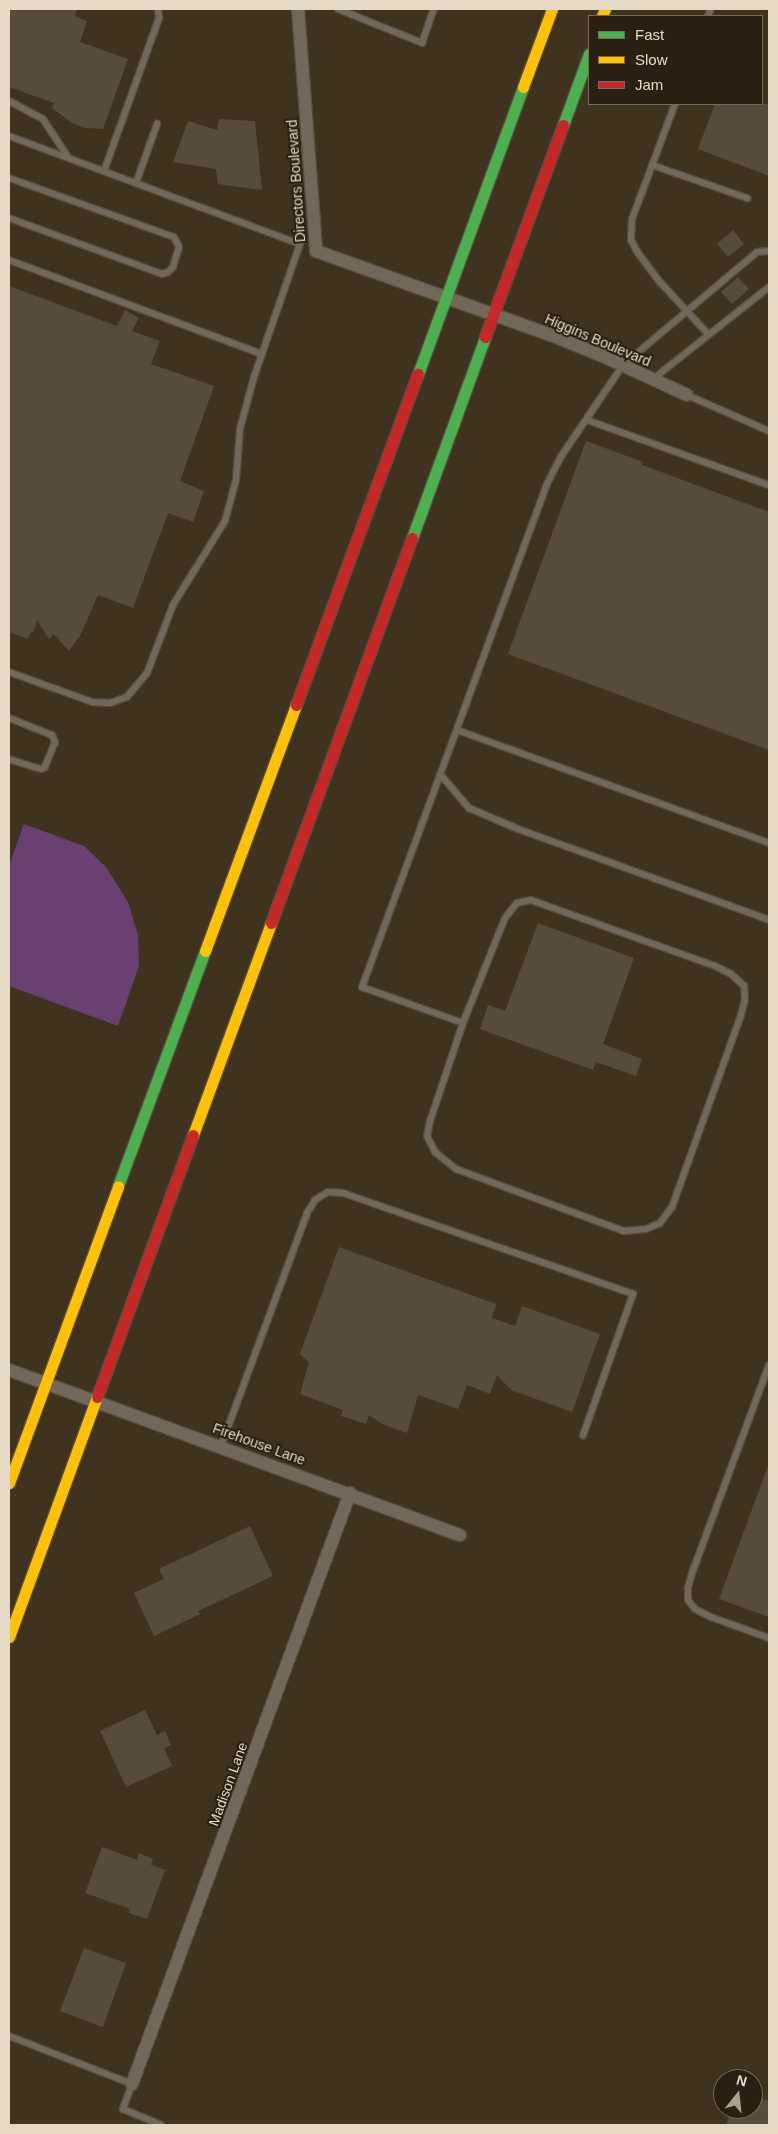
<!DOCTYPE html>
<html>
<head>
<meta charset="utf-8">
<style>
	body { margin:0 }
	#map { position:relative; width:778px; height:2134px; overflow:hidden; background:#3f321e; font-family:Arial,sans-serif }
	div>[style] { position:absolute }
	[style*='--x'] { left:calc(var(--x)*1px); top:calc(var(--y)*1px); width:calc(var(--w)*1px); rotate:calc(var(--a)*1deg) }
	.green>* { inset:0; background:#694071 }
	.building>* { inset:0; background:#574c3b }
	.roads { filter:drop-shadow(1px 0 #564d3d) drop-shadow(-1px 0 #564d3d) drop-shadow(0 1px #564d3d) drop-shadow(0 -1px #564d3d) }
	.lane>* { height:6px; margin:-3px; padding:0 3px; transform-origin:3px; border-radius:3px; background:#71685a }
	.street>* { height:12px; margin:-6px; padding:0 6px; transform-origin:6px; border-radius:6px; background:#71685a }
	.fast>* { height:11px; margin:-5.5px; padding:0 5.5px; transform-origin:5.5px; border-radius:5.5px; background:#4caf50 }
	.slow>* { height:11px; margin:-5.5px; padding:0 5.5px; transform-origin:5.5px; border-radius:5.5px; background:#ffc107 }
	.jam>* { height:11px; margin:-5.5px; padding:0 5.5px; transform-origin:5.5px; border-radius:5.5px; background:#c62828 }
	span { translate:-50% -50%; white-space:nowrap; text-align:center; line-height:1.15; -webkit-text-stroke:4px #2a2011; paint-order:stroke }
	.street-label { font-size:14px; color:#e6d9c5 }
	.frame { position:absolute; inset:0; border:10px solid #e6d9c5; pointer-events:none }
	.legend { position:absolute; left:588px; top:15px; width:175px; height:90px; box-sizing:border-box; background:#2a2011; border:1px solid #756a59; margin:0; padding:6px 9px; list-style:none; font-size:15px; color:#e6d9c5 }
	.legend li { display:flex; align-items:center; gap:10px; height:25px }
	.legend b { width:25px; border:1px solid #756a59 }
	.north { position:absolute; left:713px; top:2069px; width:50px; height:50px; box-sizing:border-box; background:#2a2011; border:1px solid #756a59; border-radius:50%; rotate:16deg; font-size:14px; font-weight:700; line-height:20px; text-align:center; color:#e6d9c5 }
	.north::after { content:''; display:block; margin:auto; width:18px; height:22px; background:#ac9f8b; clip-path:polygon(50% 0,100% 100%,50% 72%,0 100%) }
</style>
</head>
<body>
<div id="map">
	<div class="green">
		<i style="clip-path:polygon(24px 824px,84px 846px,106px 867px,128px 902px,138px 935px,139px 966px,118px 1026px,9px 986px,9px 865px)"></i>
	</div>
	<div class="building">
		<i style="clip-path:polygon(9px 9px,77px 9px,75px 16px,87px 21px,80px 42px,128px 59px,103px 129px,85px 128px,72px 123px,52px 108px,54px 103px,9px 87px)"></i>
		<i style="clip-path:polygon(715px 104px,769px 104px,769px 176px,698px 149px)"></i>
		<i style="clip-path:polygon(219px 119px,255px 121px,262px 190px,218px 184px,216px 169px,173px 162px,188px 121px,217px 130px)"></i>
		<i style="clip-path:polygon(733px 230px,744px 244px,728px 257px,717px 244px)"></i>
		<i style="clip-path:polygon(738px 277px,749px 289px,732px 304px,721px 292px)"></i>
		<i style="clip-path:polygon(9px 286px,117px 326px,125px 310px,139px 318px,132px 331px,160px 341px,151px 364px,214px 386px,180px 481px,204px 491px,193px 522px,168px 513px,133px 608px,98px 595px,81px 634px,69px 651px,54px 634px,49px 639px,37px 620px,33px 633px,31px 632px,28px 639px,9px 632px)"></i>
		<i style="clip-path:polygon(586px 441px,643px 462px,642px 465px,769px 512px,769px 750px,508px 654px)"></i>
		<i style="clip-path:polygon(538px 923px,634px 958px,603px 1044px,642px 1059px,636px 1076px,596px 1062px,593px 1070px,480px 1029px,488px 1005px,505px 1011px)"></i>
		<i style="clip-path:polygon(339px 1247px,496px 1304px,492px 1318px,515px 1326px,522px 1306px,600px 1334px,572px 1412px,511px 1390px,497px 1375px,490px 1394px,467px 1385px,458px 1409px,418px 1395px,407px 1433px,382px 1424px,369px 1415px,366px 1424px,341px 1416px,343px 1410px,300px 1394px,309px 1362px,300px 1354px)"></i>
		<i style="clip-path:polygon(768px 1466px,769px 1467px,769px 1617px,719px 1599px)"></i>
		<i style="clip-path:polygon(250px 1526px,273px 1576px,198px 1611px,200px 1614px,154px 1636px,134px 1593px,164px 1579px,159px 1569px)"></i>
		<i style="clip-path:polygon(145px 1710px,157px 1735px,165px 1731px,171px 1745px,164px 1748px,172px 1766px,126px 1787px,100px 1731px)"></i>
		<i style="clip-path:polygon(102px 1847px,137px 1860px,139px 1853px,153px 1859px,151px 1865px,165px 1870px,147px 1919px,129px 1913px,130px 1909px,85px 1893px)"></i>
		<i style="clip-path:polygon(84px 1948px,126px 1963px,103px 2027px,60px 2011px)"></i>
		<i style="clip-path:polygon(753px 2095px,769px 2101px,769px 2125px,726px 2125px,732px 2109px,753px 2109px)"></i>
	</div>
	<div class="roads">
		<div class="lane">
			<i style="--x:338;--y:9;--w:91;--a:22"></i>
			<i style="--x:422;--y:43;--w:36;--a:-71"></i>
			<i style="--x:708;--y:16;--w:8;--a:-67"></i>
			<i style="--x:9;--y:101;--w:38;--a:28"></i>
			<i style="--x:43;--y:119;--w:45;--a:56.7"></i>
			<i style="--x:675;--y:104;--w:123;--a:110.5"></i>
			<i style="--x:632;--y:219;--w:21;--a:93"></i>
			<i style="--x:631;--y:240;--w:15;--a:62"></i>
			<i style="--x:638;--y:253;--w:38;--a:53"></i>
			<i style="--x:661;--y:283;--w:69;--a:47.3"></i>
			<i style="--x:9;--y:136;--w:310;--a:20.4"></i>
			<i style="--x:300;--y:244;--w:141;--a:109.1"></i>
			<i style="--x:254;--y:377;--w:54;--a:105.1"></i>
			<i style="--x:240;--y:429;--w:51;--a:94.5"></i>
			<i style="--x:236;--y:480;--w:42;--a:105"></i>
			<i style="--x:225;--y:521;--w:99;--a:121.8"></i>
			<i style="--x:173;--y:605;--w:73;--a:110.9"></i>
			<i style="--x:147;--y:673;--w:31;--a:130"></i>
			<i style="--x:127;--y:697;--w:18;--a:161"></i>
			<i style="--x:110;--y:703;--w:18;--a:-177"></i>
			<i style="--x:92;--y:702;--w:88;--a:-160.1"></i>
			<i style="--x:652;--y:165;--w:101;--a:19.2"></i>
			<i style="--x:104;--y:171;--w:163;--a:-70.2"></i>
			<i style="--x:159;--y:18;--w:9;--a:-96"></i>
			<i style="--x:9;--y:178;--w:175;--a:19.7"></i>
			<i style="--x:174;--y:237;--w:11;--a:63"></i>
			<i style="--x:179;--y:247;--w:21;--a:107"></i>
			<i style="--x:173;--y:267;--w:7;--a:135"></i>
			<i style="--x:168;--y:272;--w:6;--a:162"></i>
			<i style="--x:162;--y:274;--w:163;--a:-159.9"></i>
			<i style="--x:136;--y:183;--w:63;--a:-70.4"></i>
			<i style="--x:9;--y:260;--w:270;--a:20.4"></i>
			<i style="--x:653;--y:379;--w:148;--a:-38.4"></i>
			<i style="--x:687;--y:395;--w:90;--a:23.7"></i>
			<i style="--x:587;--y:420;--w:193;--a:19.7"></i>
			<i style="--x:9;--y:718;--w:46;--a:21.6"></i>
			<i style="--x:52;--y:735;--w:8;--a:67"></i>
			<i style="--x:55;--y:742;--w:27;--a:112"></i>
			<i style="--x:45;--y:767;--w:4;--a:153"></i>
			<i style="--x:41;--y:769;--w:34;--a:-163"></i>
			<i style="--x:457;--y:730;--w:332;--a:19.9"></i>
			<i style="--x:440;--y:774;--w:45;--a:49.5"></i>
			<i style="--x:469;--y:808;--w:53;--a:23.2"></i>
			<i style="--x:518;--y:829;--w:267;--a:19.9"></i>
			<i style="--x:463;--y:1023;--w:103;--a:108.6"></i>
			<i style="--x:430;--y:1121;--w:15;--a:101"></i>
			<i style="--x:427;--y:1136;--w:18;--a:63"></i>
			<i style="--x:435;--y:1152;--w:27;--a:39"></i>
			<i style="--x:456;--y:1169;--w:179;--a:20.3"></i>
			<i style="--x:624;--y:1231;--w:22;--a:-5"></i>
			<i style="--x:646;--y:1229;--w:15;--a:-23"></i>
			<i style="--x:660;--y:1223;--w:20;--a:-53"></i>
			<i style="--x:672;--y:1207;--w:204;--a:-70.2"></i>
			<i style="--x:741;--y:1015;--w:16;--a:-76"></i>
			<i style="--x:745;--y:999;--w:13;--a:-94"></i>
			<i style="--x:744;--y:986;--w:18;--a:-137"></i>
			<i style="--x:731;--y:974;--w:18;--a:-153"></i>
			<i style="--x:715;--y:966;--w:195;--a:-160.3"></i>
			<i style="--x:531;--y:900;--w:14;--a:168"></i>
			<i style="--x:517;--y:903;--w:19;--a:129"></i>
			<i style="--x:505;--y:918;--w:113;--a:111.8"></i>
			<i style="--x:463;--y:1023;--w:107;--a:-160.4"></i>
			<i style="--x:362;--y:987;--w:536;--a:-69.81"></i>
			<i style="--x:547;--y:484;--w:29;--a:-63"></i>
			<i style="--x:560;--y:458;--w:112;--a:-55.9"></i>
			<i style="--x:623;--y:365;--w:175;--a:-40.1"></i>
			<i style="--x:757;--y:252;--w:12;--a:-5"></i>
			<i style="--x:769;--y:1365;--w:219;--a:110.3"></i>
			<i style="--x:693;--y:1570;--w:19;--a:106"></i>
			<i style="--x:688;--y:1588;--w:12;--a:90"></i>
			<i style="--x:688;--y:1600;--w:11;--a:52"></i>
			<i style="--x:695;--y:1609;--w:18;--a:27"></i>
			<i style="--x:711;--y:1617;--w:62;--a:19.9"></i>
			<i style="--x:221;--y:1446;--w:248;--a:-69.7"></i>
			<i style="--x:307;--y:1213;--w:15;--a:-58"></i>
			<i style="--x:315;--y:1200;--w:15;--a:-32"></i>
			<i style="--x:328;--y:1192;--w:15;--a:4"></i>
			<i style="--x:343;--y:1193;--w:307;--a:19.2"></i>
			<i style="--x:633;--y:1294;--w:150;--a:109.5"></i>
			<i style="--x:9;--y:2036;--w:132;--a:21.3"></i>
			<i style="--x:132;--y:2084;--w:27;--a:110"></i>
			<i style="--x:123;--y:2109;--w:41;--a:22.8"></i>
		</div>
		<div class="street">
			<i style="--x:298;--y:9;--w:243;--a:85.7"></i>
			<i style="--x:316;--y:251;--w:250;--a:19.7"></i>
			<i style="--x:551;--y:335;--w:58;--a:22.2"></i>
			<i style="--x:605;--y:357;--w:90;--a:24.9"></i>
			<i style="--x:9;--y:1370;--w:480;--a:20.1"></i>
			<i style="--x:132;--y:2084;--w:630;--a:-69.75"></i>
		</div>
		<div class="fast">
			<i style="--x:563;--y:125;--w:76;--a:-69.9"></i>
			<i style="--x:418;--y:374;--w:306;--a:-69.9"></i>
			<i style="--x:412;--y:538;--w:214;--a:-70"></i>
			<i style="--x:118;--y:1186;--w:251;--a:-69.7"></i>
		</div>
		<div class="slow">
			<i style="--x:602;--y:16;--w:8;--a:-67"></i>
			<i style="--x:523;--y:87;--w:83;--a:-69.6"></i>
			<i style="--x:205;--y:951;--w:262;--a:-69.7"></i>
			<i style="--x:193;--y:1135;--w:226;--a:-69.8"></i>
			<i style="--x:9;--y:1483;--w:316;--a:-69.8"></i>
			<i style="--x:9;--y:1637;--w:256;--a:-69.9"></i>
		</div>
		<div class="jam">
			<i style="--x:485;--y:337;--w:226;--a:-69.8"></i>
			<i style="--x:296;--y:705;--w:353;--a:-69.8"></i>
			<i style="--x:271;--y:923;--w:410;--a:-69.9"></i>
			<i style="--x:97;--y:1397;--w:279;--a:-69.9"></i>
		</div>
	</div>
	<div class="street-label">
		<span style="left:296px;top:181px;rotate:-94deg">Directors Boulevard</span>
		<span style="left:598px;top:340px;rotate:23deg">Higgins Boulevard</span>
		<span style="left:259px;top:1444px;rotate:20deg">Firehouse Lane</span>
		<span style="left:228px;top:1784px;rotate:-70deg">Madison Lane</span>
	</div>
	<div class="frame"></div>
	<ul class="legend">
	<li><b style="height:6px;background:#4caf50"></b>Fast</li>
	<li><b style="height:6px;background:#ffc107"></b>Slow</li>
	<li><b style="height:6px;background:#c62828"></b>Jam</li>
	</ul>
	<div class="north">N</div>
</div>
</body>
</html>
